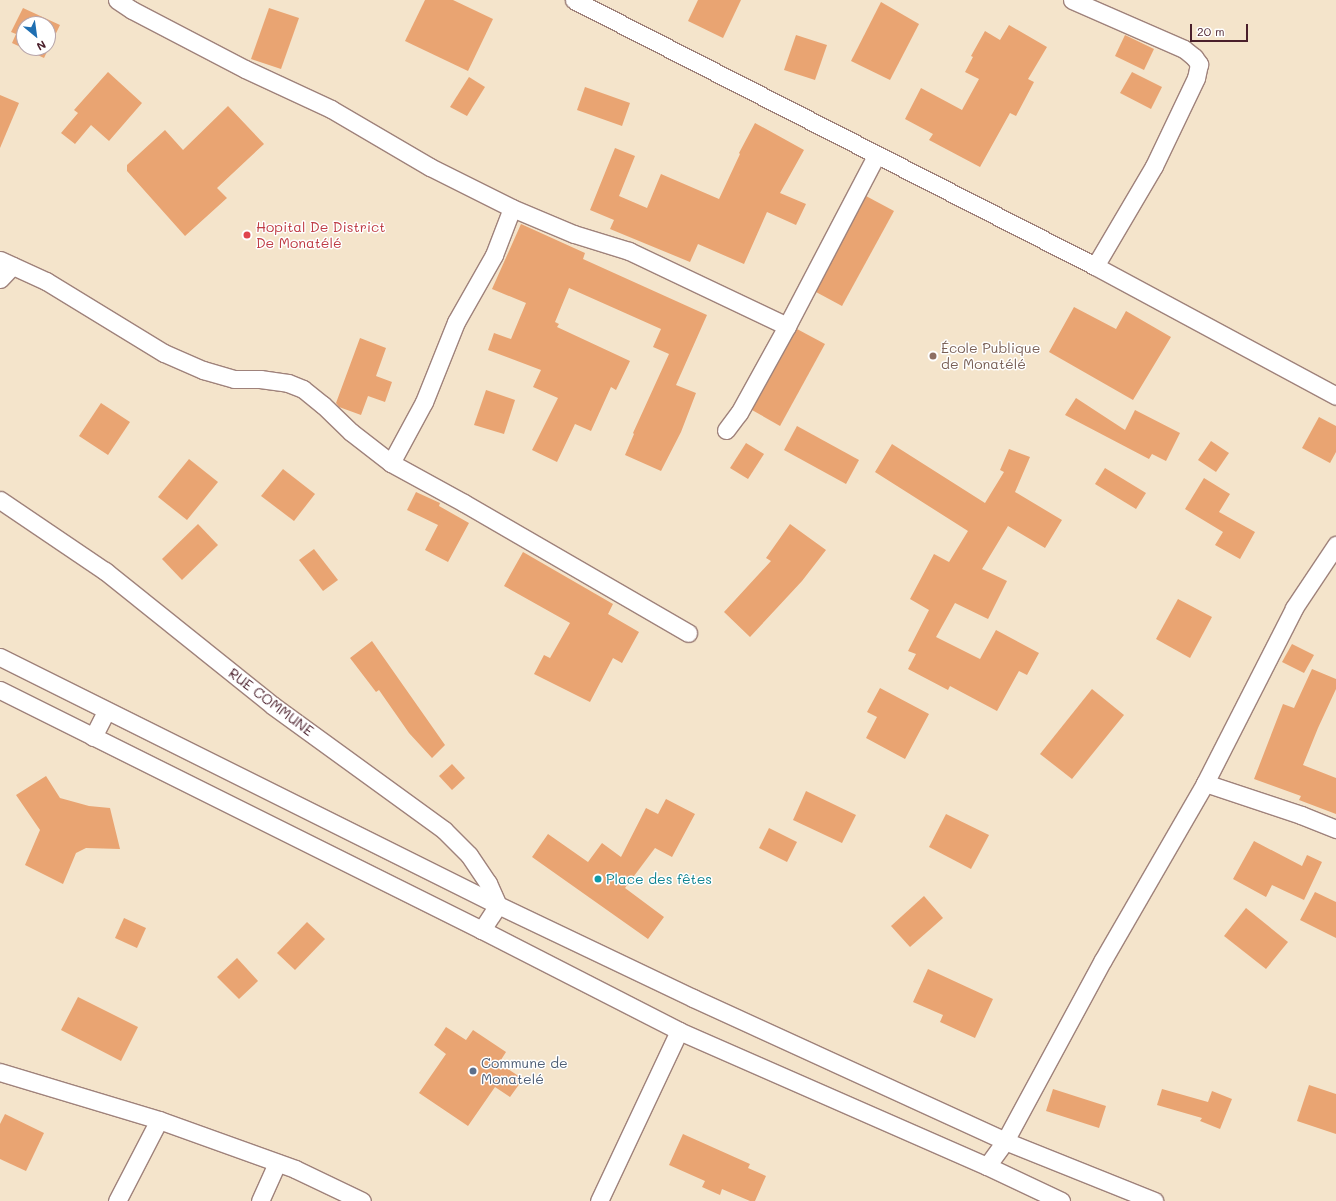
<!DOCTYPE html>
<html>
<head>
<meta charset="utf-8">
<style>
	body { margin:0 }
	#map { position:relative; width:1336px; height:1201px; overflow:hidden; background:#f4e4cb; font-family:Mali,sans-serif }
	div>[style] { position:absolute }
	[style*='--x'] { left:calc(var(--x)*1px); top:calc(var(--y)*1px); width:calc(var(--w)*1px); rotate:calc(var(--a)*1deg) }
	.building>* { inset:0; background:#e9a472 }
	.roads { filter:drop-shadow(1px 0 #9f827b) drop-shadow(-1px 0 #9f827b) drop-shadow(0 1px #9f827b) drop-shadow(0 -1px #9f827b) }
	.minor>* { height:17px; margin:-8.5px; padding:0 8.5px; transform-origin:8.5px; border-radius:8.5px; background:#fff }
	.dots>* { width:11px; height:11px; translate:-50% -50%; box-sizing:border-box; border:2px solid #fff; border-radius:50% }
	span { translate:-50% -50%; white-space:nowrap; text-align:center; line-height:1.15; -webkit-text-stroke:3px #fff; paint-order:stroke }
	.health-label { font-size:14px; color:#be3a42 }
	.left { translate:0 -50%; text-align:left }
	.education-label { font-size:14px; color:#785e54 }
	.street-label { font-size:14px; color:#4a1f2b }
	.culture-label { font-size:14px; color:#0d838f }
	.service-label { font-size:14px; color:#4e5e75 }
	.north { position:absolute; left:16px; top:16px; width:40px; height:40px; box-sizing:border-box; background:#fff; border:1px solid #b7a5aa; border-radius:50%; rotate:151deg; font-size:11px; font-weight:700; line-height:16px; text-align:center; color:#4a1f2b }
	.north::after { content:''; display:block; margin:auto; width:14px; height:18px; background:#1f6fb2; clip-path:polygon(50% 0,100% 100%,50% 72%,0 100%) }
	.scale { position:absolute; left:1190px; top:24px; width:58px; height:18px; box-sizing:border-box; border:2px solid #4a1f2b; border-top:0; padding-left:5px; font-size:12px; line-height:14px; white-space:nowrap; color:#4a1f2b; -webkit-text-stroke:3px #fff; paint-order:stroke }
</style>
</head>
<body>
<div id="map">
	<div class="building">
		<i style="clip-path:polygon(425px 0,453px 0,493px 19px,468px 71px,405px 41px)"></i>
		<i style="clip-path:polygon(698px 0,741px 0,723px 38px,688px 21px)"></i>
		<i style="clip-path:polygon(881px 2px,919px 24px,890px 80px,851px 61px)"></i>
		<i style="clip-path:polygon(evenodd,23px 8px,60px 25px,44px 58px,12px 43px,16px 34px,11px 32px,23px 8px,24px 24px,48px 24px,48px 48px,24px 48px,24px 24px)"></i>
		<i style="clip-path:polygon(269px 8px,299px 18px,281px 69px,251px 59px)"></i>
		<i style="clip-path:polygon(1009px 25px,1047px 47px,1028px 79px,1034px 82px,1016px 116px,1010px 113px,980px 167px,929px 140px,933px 134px,905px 119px,921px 88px,962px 110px,979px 79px,965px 72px,973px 57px,971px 56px,985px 31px,1000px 40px)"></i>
		<i style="clip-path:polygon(796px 35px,827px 45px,815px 80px,784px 70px)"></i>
		<i style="clip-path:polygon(1125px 35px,1154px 49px,1144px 70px,1115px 56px)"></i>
		<i style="clip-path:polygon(108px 72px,142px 103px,109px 141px,91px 125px,75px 144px,61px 133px,78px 113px,74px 110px)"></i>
		<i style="clip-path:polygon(1132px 72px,1162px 87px,1151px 109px,1120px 93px)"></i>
		<i style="clip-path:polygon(469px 77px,485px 87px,467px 116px,450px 107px)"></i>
		<i style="clip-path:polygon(585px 87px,630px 103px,622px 126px,577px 110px)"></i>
		<i style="clip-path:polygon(0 95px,19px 103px,0 148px)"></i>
		<i style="clip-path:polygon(228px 106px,264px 144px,217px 188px,227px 198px,185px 236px,127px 171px,127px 165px,165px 130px,183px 150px)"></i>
		<i style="clip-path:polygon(755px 123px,804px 150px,780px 193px,806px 204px,796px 225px,767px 212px,744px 264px,698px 244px,690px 262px,610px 229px,614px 220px,590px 210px,615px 148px,635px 156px,619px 196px,647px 208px,661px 174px,719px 199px,740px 154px,739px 153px)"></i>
		<i style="clip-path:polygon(866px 196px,894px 211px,842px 306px,816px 292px)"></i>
		<i style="clip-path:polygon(521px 224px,585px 253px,583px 259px,707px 315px,676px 385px,696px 393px,681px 432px,661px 471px,625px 455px,634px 434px,633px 433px,669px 354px,653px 347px,661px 329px,569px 288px,555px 322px,559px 324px,557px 327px,630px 361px,616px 390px,611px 387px,591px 431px,575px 424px,557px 462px,532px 450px,558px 398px,533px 387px,541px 370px,488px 350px,494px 333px,511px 339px,526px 303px,492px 289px)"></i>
		<i style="clip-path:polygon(1074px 307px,1116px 329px,1126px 311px,1171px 337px,1133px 400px,1049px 352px)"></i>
		<i style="clip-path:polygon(797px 329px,825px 344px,780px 426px,752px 410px)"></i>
		<i style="clip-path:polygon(360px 338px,386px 348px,376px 376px,392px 382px,385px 402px,368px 396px,361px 415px,339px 407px,336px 403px)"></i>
		<i style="clip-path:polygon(486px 390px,515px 400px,504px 434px,474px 425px)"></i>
		<i style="clip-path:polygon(1076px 398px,1125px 430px,1135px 410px,1180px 433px,1166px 461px,1152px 454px,1149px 459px,1065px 415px)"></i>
		<i style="clip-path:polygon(101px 403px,130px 422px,108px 455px,79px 436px)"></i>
		<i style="clip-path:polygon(1319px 417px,1336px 426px,1336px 452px,1330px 463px,1302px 448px)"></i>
		<i style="clip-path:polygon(797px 426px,859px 460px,846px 484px,784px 450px)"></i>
		<i style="clip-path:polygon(1211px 441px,1229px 453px,1216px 472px,1198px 460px)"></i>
		<i style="clip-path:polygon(746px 443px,764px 454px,748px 479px,730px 468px)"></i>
		<i style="clip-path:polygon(892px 444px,985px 503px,1004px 472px,1000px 470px,1009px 449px,1030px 457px,1015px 492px,1062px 520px,1045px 548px,1008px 526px,982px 569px,1007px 581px,988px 619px,955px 603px,936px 637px,980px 659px,996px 630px,1039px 653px,1027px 675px,1019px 671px,997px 711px,950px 686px,948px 690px,908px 669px,916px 654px,908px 651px,929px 610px,910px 599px,934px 554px,949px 562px,968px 531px,875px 472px)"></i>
		<i style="clip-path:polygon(189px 459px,218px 482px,187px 520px,158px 497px)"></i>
		<i style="clip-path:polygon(1105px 468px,1146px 493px,1136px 509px,1095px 484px)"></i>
		<i style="clip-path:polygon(283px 469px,315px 494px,294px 521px,261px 496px)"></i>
		<i style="clip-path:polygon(1204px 478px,1230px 494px,1219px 512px,1255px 532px,1240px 559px,1215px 545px,1223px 532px,1185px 509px)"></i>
		<i style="clip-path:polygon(416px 492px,440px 503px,439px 506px,469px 523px,448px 562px,425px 550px,438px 525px,407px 510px)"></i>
		<i style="clip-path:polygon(198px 524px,218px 545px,182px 580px,162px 559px)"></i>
		<i style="clip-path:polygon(790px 524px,826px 550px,802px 581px,750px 637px,724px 612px,771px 561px,766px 558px)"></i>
		<i style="clip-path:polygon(314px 549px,338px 580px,323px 591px,299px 560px)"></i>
		<i style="clip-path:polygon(523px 552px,613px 604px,608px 614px,639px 632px,622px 663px,613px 658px,590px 702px,534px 674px,544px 655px,550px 658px,570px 623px,504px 586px)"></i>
		<i style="clip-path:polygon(1178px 599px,1212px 617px,1190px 658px,1156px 639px)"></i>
		<i style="clip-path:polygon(372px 641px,445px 745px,432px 758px,409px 733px,379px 690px,376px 692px,350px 658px)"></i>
		<i style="clip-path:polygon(1292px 644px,1314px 655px,1304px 673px,1282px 662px)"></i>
		<i style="clip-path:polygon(1312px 669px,1336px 679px,1336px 689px,1318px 728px,1303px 765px,1336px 778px,1336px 814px,1299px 800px,1301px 796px,1254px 779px,1283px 704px,1294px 708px)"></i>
		<i style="clip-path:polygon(880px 688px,929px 714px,905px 759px,866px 738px,877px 717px,867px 712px)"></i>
		<i style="clip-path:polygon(1092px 689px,1124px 715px,1072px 779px,1040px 754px)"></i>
		<i style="clip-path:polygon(452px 764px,465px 778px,452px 790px,439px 776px)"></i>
		<i style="clip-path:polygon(46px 776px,60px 798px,89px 806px,110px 808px,120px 849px,86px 848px,76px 853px,63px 884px,25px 865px,40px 830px,16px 795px)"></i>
		<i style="clip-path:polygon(806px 791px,856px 815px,842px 843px,793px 820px)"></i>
		<i style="clip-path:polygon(666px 799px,695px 814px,672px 857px,655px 848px,625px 888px,664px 917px,648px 939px,532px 857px,548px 834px,588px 862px,602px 843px,621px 857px,646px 808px,658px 814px)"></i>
		<i style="clip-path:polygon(946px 814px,989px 835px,971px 869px,929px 847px)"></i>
		<i style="clip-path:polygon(769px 828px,797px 842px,787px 862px,759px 848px)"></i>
		<i style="clip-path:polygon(1254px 841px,1302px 866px,1307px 855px,1322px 862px,1304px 900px,1272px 885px,1266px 897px,1233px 879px)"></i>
		<i style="clip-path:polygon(1315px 892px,1336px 902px,1336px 938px,1300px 920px)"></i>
		<i style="clip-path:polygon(924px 896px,943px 918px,910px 947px,891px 926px)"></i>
		<i style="clip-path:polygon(1246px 908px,1288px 942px,1266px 969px,1224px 936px)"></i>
		<i style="clip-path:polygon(124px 918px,146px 928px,137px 948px,115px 938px)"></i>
		<i style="clip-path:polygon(307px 922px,325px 939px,295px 970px,277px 953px)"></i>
		<i style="clip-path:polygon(237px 958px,258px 981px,239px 999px,217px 977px)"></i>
		<i style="clip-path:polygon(928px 969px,993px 999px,975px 1038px,940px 1022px,943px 1015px,913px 1002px)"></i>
		<i style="clip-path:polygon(78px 997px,138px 1027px,121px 1061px,61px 1030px)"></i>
		<i style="clip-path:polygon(446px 1027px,466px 1040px,473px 1030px,506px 1052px,499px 1063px,523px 1079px,510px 1097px,495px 1087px,468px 1126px,419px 1093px,446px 1054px,434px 1045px)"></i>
		<i style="clip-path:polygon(1309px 1085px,1336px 1094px,1336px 1134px,1297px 1121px)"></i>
		<i style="clip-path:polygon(1053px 1089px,1106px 1106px,1099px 1128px,1046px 1111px)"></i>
		<i style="clip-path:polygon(1162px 1089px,1208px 1102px,1212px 1091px,1232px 1099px,1220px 1129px,1200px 1121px,1202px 1118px,1157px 1105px)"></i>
		<i style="clip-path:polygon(5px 1114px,44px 1133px,26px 1171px,0 1159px,0 1124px)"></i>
		<i style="clip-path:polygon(683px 1134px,750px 1164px,748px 1168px,766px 1176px,755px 1201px,750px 1201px,722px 1189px,720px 1195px,702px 1187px,705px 1181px,669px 1165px)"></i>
	</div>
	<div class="roads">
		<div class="minor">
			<i style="--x:117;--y:0;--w:18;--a:34"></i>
			<i style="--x:132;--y:10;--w:127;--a:27.6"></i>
			<i style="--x:245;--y:69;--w:95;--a:24.9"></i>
			<i style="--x:331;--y:109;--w:115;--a:30.4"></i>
			<i style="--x:430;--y:167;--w:92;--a:26.6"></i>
			<i style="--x:512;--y:208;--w:67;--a:22.8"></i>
			<i style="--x:574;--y:234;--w:58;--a:17.2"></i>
			<i style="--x:629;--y:251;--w:175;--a:25.4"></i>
			<i style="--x:787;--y:326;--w:192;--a:-62.4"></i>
			<i style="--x:574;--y:0;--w:585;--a:27.05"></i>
			<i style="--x:1095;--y:266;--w:274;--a:28.3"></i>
			<i style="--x:1072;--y:0;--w:122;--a:23.6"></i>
			<i style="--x:1184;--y:49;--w:13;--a:39"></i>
			<i style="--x:1194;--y:57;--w:9;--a:54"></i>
			<i style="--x:1199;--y:64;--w:14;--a:102"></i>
			<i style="--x:1196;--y:78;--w:98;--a:115.5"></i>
			<i style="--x:1154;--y:166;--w:116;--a:120.5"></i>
			<i style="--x:0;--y:260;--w:51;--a:24.5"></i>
			<i style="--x:46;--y:281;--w:138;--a:31.4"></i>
			<i style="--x:164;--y:353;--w:43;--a:23.6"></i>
			<i style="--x:203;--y:370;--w:32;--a:16"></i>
			<i style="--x:234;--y:379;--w:26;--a:0"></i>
			<i style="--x:260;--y:379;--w:28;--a:8"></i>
			<i style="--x:288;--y:383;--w:16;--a:22"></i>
			<i style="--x:303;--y:389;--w:26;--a:39"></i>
			<i style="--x:323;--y:405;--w:39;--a:44"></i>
			<i style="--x:351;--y:432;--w:51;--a:37.8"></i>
			<i style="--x:391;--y:463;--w:83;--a:28.7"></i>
			<i style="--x:464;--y:503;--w:259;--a:30.1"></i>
			<i style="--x:0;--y:279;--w:18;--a:-47"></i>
			<i style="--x:726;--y:430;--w:21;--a:-53"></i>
			<i style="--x:739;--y:413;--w:99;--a:-61.1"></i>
			<i style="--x:391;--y:463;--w:69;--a:-61.6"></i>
			<i style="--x:424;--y:402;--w:86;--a:-68.2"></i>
			<i style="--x:456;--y:322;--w:77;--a:-60.4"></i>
			<i style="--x:494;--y:255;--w:50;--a:-69"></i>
			<i style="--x:0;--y:500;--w:127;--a:34.1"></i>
			<i style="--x:105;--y:571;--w:214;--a:38.7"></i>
			<i style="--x:272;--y:705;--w:213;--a:36"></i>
			<i style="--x:444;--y:830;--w:35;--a:45"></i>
			<i style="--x:469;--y:855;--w:34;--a:56"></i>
			<i style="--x:488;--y:883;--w:24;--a:66"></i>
			<i style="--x:498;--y:905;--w:30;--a:123"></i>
			<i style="--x:0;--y:657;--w:556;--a:26.47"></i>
			<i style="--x:498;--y:905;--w:216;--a:25.5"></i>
			<i style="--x:693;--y:998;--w:343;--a:24.6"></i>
			<i style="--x:1005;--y:1141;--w:161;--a:21.9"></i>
			<i style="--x:0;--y:690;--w:538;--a:26.47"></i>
			<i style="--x:482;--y:930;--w:221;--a:27.1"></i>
			<i style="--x:679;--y:1031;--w:336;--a:23.7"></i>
			<i style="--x:987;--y:1166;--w:82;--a:25.3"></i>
			<i style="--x:93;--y:737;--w:29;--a:-63"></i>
			<i style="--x:1205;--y:783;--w:101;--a:18.4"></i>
			<i style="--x:1301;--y:815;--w:38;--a:22"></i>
			<i style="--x:0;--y:1072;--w:166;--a:16.8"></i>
			<i style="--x:159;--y:1120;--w:145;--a:19.8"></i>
			<i style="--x:295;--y:1169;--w:74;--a:25.5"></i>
			<i style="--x:987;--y:1166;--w:31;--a:-54"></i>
			<i style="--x:1005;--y:1141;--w:206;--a:-61.6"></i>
			<i style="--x:1103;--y:960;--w:204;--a:-60"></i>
			<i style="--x:1205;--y:783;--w:196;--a:-63"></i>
			<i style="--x:1294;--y:608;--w:76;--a:-56.3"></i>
			<i style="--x:117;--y:1201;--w:91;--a:-62.6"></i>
			<i style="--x:260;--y:1201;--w:42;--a:-65.9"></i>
			<i style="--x:599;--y:1201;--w:188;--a:-64.8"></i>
		</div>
	</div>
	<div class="dots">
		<i style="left:247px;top:235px;background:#e0444e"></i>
		<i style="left:933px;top:356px;background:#8d6e63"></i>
		<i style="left:598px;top:879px;background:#0f9aa8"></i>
		<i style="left:473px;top:1071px;background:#5c6f8a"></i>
	</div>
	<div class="health-label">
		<span class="left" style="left:256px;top:235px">Hopital De District<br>De Monatélé</span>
	</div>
	<div class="education-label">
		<span class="left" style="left:941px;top:356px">École Publique<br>de Monatélé</span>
	</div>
	<div class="street-label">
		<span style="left:271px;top:702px;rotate:37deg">RUE COMMUNE</span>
	</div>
	<div class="culture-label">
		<span class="left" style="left:606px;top:879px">Place des fêtes</span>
	</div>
	<div class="service-label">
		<span class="left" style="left:481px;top:1071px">Commune de<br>Monatelé</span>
	</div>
	<div class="north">N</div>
	<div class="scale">20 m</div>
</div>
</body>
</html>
